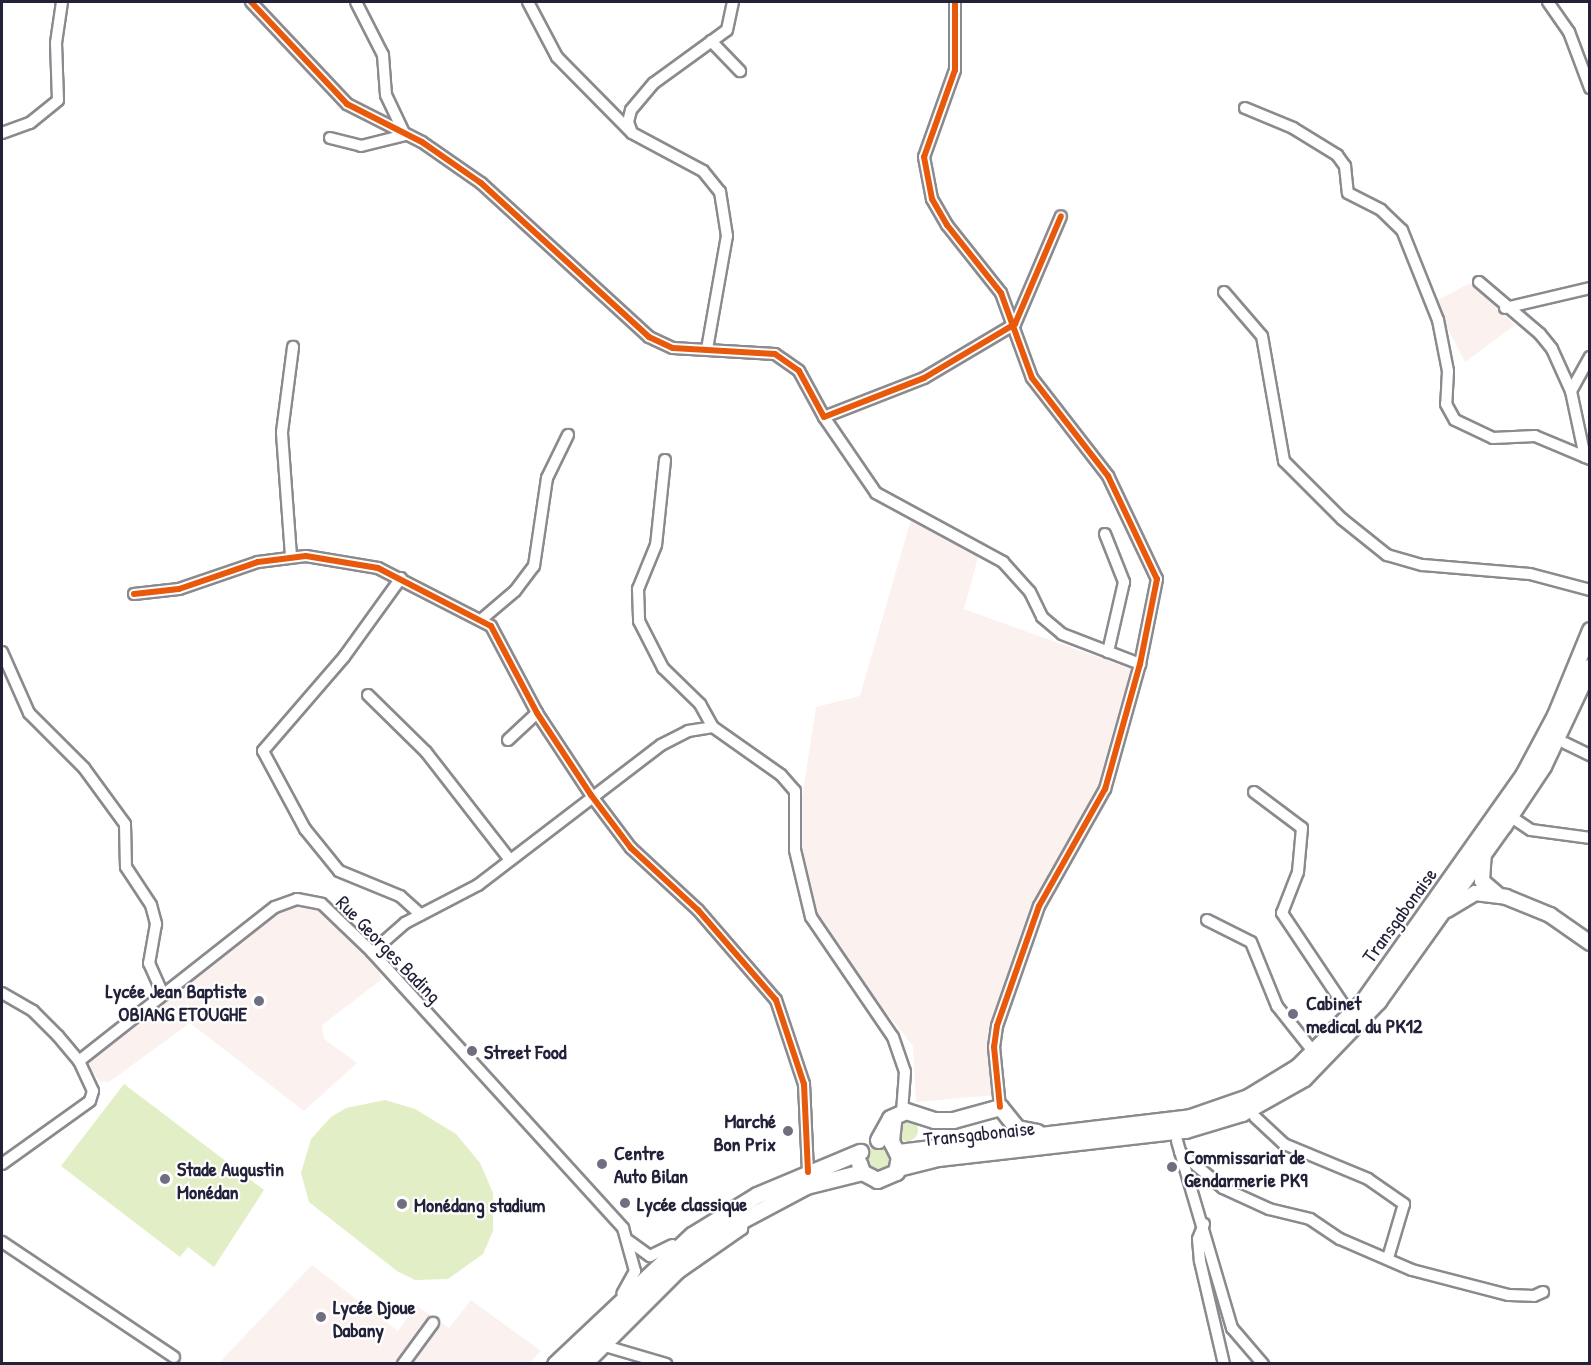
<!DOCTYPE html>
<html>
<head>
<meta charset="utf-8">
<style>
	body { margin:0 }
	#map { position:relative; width:1591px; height:1365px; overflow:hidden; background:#fff; font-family:"Patrick Hand",sans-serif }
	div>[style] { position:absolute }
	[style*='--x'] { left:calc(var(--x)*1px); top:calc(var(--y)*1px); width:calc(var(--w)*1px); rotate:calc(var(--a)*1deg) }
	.built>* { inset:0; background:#fbf2ef }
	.green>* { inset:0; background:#e2eec5 }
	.round { border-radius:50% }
	.roads { filter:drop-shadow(2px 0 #8a8a8f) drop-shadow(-2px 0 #8a8a8f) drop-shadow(0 2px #8a8a8f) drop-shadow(0 -2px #8a8a8f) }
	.minor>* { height:10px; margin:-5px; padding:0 5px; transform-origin:5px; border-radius:5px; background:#fff }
	.major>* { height:14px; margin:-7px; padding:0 7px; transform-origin:7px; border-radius:7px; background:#fff }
	.highway>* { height:15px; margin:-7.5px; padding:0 7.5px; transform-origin:7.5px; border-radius:7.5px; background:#fff }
	.cycleway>* { height:6px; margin:-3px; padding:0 3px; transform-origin:3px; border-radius:3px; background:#e8590c }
	.dots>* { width:16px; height:16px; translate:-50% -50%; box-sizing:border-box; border:3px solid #fff; border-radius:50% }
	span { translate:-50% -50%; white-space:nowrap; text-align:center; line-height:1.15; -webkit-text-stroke:4.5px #fff; paint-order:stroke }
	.street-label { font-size:20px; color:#22223b }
	.poi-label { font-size:20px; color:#22223b; font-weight:700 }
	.right { translate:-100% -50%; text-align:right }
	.left { translate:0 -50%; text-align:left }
	.frame { position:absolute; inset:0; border:3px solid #22223b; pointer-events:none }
</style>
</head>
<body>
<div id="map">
	<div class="built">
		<i style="clip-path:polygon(1470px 283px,1515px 325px,1465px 362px,1434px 302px)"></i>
		<i style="clip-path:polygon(912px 516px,980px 550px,964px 609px,1134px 670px,1104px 779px,1032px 911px,988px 1034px,995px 1095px,916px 1102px,913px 1046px,819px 929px,796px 838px,816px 707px,860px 696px)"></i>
		<i style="clip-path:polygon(302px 904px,321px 910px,378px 964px,381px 980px,322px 1025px,324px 1039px,357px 1063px,304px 1111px,190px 1023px,109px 1082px,100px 1081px,90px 1070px,90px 1061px,272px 915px)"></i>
		<i style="clip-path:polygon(312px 1265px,398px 1331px,416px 1305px,449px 1328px,471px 1300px,541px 1351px,529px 1364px,218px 1364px)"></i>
	</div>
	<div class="green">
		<i style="clip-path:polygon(124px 1084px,264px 1190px,214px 1267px,188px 1247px,180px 1257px,61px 1166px)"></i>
		<i style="clip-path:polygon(385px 1100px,415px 1109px,456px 1134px,480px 1163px,493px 1193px,493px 1231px,483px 1254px,448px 1279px,415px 1280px,397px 1271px,309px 1202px,301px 1173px,311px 1139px,331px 1117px,346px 1108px)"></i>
		<i class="round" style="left:896px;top:1119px;width:22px;height:22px"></i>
		<i class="round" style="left:866px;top:1146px;width:26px;height:26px"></i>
	</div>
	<div class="roads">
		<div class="minor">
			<i style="--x:251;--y:2;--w:140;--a:46.7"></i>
			<i style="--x:347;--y:104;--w:84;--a:26.9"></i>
			<i style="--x:422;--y:142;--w:72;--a:34.8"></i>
			<i style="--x:481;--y:183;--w:228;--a:42.5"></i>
			<i style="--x:649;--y:337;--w:26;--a:25"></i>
			<i style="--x:673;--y:348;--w:102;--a:3.4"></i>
			<i style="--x:775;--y:354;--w:29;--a:35"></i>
			<i style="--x:799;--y:371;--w:52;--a:61.5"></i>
			<i style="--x:824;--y:417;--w:107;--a:-21.3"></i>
			<i style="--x:924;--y:378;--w:106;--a:-30.7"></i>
			<i style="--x:1015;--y:324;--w:117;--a:-66.9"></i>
			<i style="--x:528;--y:2;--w:62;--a:62.2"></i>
			<i style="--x:557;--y:57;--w:104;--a:45.4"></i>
			<i style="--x:955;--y:2;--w:68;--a:90"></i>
			<i style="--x:955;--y:70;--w:92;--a:109.6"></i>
			<i style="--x:924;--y:157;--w:43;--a:79.2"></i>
			<i style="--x:932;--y:199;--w:30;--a:60"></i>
			<i style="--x:947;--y:225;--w:87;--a:51.5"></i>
			<i style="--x:1001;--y:293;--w:90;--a:70"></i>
			<i style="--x:1032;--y:378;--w:124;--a:52.2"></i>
			<i style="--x:1108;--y:476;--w:114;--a:64.6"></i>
			<i style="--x:1157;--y:579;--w:87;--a:101.3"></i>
			<i style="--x:1140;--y:664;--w:130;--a:105.6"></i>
			<i style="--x:1105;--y:789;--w:134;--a:119.4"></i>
			<i style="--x:1039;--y:906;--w:127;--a:109.3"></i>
			<i style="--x:997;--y:1026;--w:21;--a:98"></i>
			<i style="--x:994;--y:1047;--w:60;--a:84.3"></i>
			<i style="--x:1548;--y:2;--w:37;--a:55"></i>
			<i style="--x:1569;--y:32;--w:60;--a:69.4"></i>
			<i style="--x:711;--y:41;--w:42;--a:46"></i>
			<i style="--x:1245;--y:108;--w:52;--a:22.6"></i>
			<i style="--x:1293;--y:128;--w:52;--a:31.5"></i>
			<i style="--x:1337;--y:155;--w:14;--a:54"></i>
			<i style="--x:1345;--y:166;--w:27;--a:84"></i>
			<i style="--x:1348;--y:193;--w:37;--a:27"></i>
			<i style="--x:1381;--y:210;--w:29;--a:44"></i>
			<i style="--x:1402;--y:230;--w:97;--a:68.2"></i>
			<i style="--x:1438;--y:320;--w:52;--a:78.9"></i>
			<i style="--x:1448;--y:371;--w:33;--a:93"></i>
			<i style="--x:1446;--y:404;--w:18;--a:61"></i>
			<i style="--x:1455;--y:420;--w:42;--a:25.3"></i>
			<i style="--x:1493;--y:438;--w:42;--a:-2.7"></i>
			<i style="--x:1535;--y:436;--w:60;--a:22.7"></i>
			<i style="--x:2;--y:133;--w:30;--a:-20"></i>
			<i style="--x:30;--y:123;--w:36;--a:-39"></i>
			<i style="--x:58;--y:100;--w:57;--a:-92"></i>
			<i style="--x:56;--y:43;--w:41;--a:-81.7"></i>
			<i style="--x:330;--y:138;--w:32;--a:14"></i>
			<i style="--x:361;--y:146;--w:45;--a:-14"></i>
			<i style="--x:405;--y:135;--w:44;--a:-115.4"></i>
			<i style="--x:386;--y:95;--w:40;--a:-94.3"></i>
			<i style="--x:383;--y:55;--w:59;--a:-117"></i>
			<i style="--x:1479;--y:282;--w:80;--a:40.4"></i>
			<i style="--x:1540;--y:334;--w:19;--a:51"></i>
			<i style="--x:1552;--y:349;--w:46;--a:65.7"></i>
			<i style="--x:1224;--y:292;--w:58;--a:49.2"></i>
			<i style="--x:1262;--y:336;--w:127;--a:80"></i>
			<i style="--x:1284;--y:461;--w:82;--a:45"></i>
			<i style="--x:1342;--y:519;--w:58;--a:38.7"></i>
			<i style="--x:1387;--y:555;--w:37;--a:16"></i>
			<i style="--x:1423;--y:565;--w:107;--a:4.8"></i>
			<i style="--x:1530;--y:574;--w:62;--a:14.9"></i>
			<i style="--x:1505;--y:308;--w:87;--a:-13.2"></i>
			<i style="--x:707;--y:349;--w:115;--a:-80"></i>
			<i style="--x:727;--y:236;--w:45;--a:-99"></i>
			<i style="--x:720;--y:192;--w:27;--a:-129"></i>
			<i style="--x:703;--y:171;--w:81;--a:-151.8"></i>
			<i style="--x:632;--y:133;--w:12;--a:-110"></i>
			<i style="--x:628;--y:122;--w:12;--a:-76"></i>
			<i style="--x:631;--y:110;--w:35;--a:-50"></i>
			<i style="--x:654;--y:83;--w:90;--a:-36"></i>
			<i style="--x:727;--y:30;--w:29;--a:-78"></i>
			<i style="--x:824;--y:417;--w:92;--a:55.6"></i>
			<i style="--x:876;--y:493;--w:145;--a:28.5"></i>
			<i style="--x:1003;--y:562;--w:40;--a:48"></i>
			<i style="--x:1030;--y:592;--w:28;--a:64"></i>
			<i style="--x:1042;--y:617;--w:26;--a:40"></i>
			<i style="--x:1062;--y:634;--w:84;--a:21"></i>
			<i style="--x:1585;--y:457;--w:67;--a:-102"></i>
			<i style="--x:1571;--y:391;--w:39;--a:-61"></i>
			<i style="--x:665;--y:460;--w:85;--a:96"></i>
			<i style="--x:656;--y:545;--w:48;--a:112.2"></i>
			<i style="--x:638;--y:589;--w:32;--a:88"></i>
			<i style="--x:639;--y:621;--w:53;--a:62.9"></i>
			<i style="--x:663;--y:668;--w:52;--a:44.2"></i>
			<i style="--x:700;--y:704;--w:26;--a:61"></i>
			<i style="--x:1105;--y:534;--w:52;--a:68.4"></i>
			<i style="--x:1124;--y:582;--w:72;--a:102.9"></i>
			<i style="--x:291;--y:556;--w:124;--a:-94.2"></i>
			<i style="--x:282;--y:432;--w:86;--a:-82.6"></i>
			<i style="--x:401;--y:578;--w:97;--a:125.8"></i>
			<i style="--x:344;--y:657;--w:124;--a:130.8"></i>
			<i style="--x:263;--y:751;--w:89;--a:61.7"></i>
			<i style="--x:305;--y:829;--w:54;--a:51"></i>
			<i style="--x:339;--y:871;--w:66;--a:22.3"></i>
			<i style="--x:400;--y:896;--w:28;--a:42"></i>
			<i style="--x:134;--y:594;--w:45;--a:-6.3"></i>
			<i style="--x:179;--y:589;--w:83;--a:-18.9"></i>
			<i style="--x:258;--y:562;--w:48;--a:-7.1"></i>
			<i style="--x:306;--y:556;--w:73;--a:9.5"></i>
			<i style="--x:378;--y:568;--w:127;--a:27.2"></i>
			<i style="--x:491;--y:626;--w:98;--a:62.1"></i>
			<i style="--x:537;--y:713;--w:98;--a:56.6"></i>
			<i style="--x:591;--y:795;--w:66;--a:53"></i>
			<i style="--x:631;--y:848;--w:91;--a:42.8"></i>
			<i style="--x:698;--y:910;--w:119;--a:49.1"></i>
			<i style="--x:776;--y:1000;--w:89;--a:71.6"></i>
			<i style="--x:804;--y:1084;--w:88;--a:87.4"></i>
			<i style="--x:482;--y:619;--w:43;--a:-40.3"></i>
			<i style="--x:515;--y:591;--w:31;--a:-53"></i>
			<i style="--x:534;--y:566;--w:89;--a:-81.6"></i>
			<i style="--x:547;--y:478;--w:48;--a:-64"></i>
			<i style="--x:2;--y:652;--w:67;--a:66.1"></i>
			<i style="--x:29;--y:713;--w:78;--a:45"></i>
			<i style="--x:84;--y:768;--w:69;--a:53.8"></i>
			<i style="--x:125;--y:824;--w:43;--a:88.7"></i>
			<i style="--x:126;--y:867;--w:45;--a:56.7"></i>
			<i style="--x:151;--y:905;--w:20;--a:75"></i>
			<i style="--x:156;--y:924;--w:40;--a:100"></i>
			<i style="--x:149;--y:963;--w:34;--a:66"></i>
			<i style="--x:368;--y:695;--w:81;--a:44.5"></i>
			<i style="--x:426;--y:752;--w:137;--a:52.1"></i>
			<i style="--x:508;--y:740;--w:40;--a:-43"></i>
			<i style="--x:1565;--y:743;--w:28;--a:26"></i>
			<i style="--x:1254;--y:792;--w:60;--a:36.9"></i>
			<i style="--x:1302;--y:828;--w:44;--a:95.2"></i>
			<i style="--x:1298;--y:872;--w:44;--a:111.3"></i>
			<i style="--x:1282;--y:913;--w:113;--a:56.2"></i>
			<i style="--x:1510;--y:816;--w:25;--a:34"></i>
			<i style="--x:1531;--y:830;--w:60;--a:7.7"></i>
			<i style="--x:1207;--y:920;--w:49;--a:26.6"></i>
			<i style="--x:1251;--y:942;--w:69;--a:67.9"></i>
			<i style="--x:1277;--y:1006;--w:50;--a:51.5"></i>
			<i style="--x:372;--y:952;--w:44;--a:-41.3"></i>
			<i style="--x:405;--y:923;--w:82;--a:-27.5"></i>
			<i style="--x:478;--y:885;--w:230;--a:-37.4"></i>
			<i style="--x:661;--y:745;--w:30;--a:-27"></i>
			<i style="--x:688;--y:731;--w:25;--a:-9"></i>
			<i style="--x:713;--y:727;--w:83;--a:35.2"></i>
			<i style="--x:781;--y:775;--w:21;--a:49"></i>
			<i style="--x:795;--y:791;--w:59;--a:90"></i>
			<i style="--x:795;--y:850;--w:69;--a:76.6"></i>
			<i style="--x:811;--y:917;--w:145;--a:55.7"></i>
			<i style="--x:893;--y:1037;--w:37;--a:71"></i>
			<i style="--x:905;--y:1072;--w:40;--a:94.3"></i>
			<i style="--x:2;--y:993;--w:36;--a:30"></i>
			<i style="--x:33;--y:1011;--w:35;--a:45"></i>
			<i style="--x:58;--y:1036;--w:33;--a:50"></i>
			<i style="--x:79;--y:1061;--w:33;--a:65"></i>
			<i style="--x:93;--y:1091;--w:10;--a:107"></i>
			<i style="--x:90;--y:1101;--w:108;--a:144.4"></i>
			<i style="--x:79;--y:1061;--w:249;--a:-38.2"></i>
			<i style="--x:275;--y:907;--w:23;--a:-20"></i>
			<i style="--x:297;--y:899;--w:25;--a:11"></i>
			<i style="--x:322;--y:904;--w:69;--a:43.8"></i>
			<i style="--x:372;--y:952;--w:373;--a:47.7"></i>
			<i style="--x:623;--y:1228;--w:45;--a:74.4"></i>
			<i style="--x:635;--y:1271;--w:26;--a:119"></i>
			<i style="--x:1255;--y:1117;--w:40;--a:43"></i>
			<i style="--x:1284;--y:1144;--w:91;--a:22.6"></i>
			<i style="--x:1368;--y:1179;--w:44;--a:34.8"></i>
			<i style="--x:1404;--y:1204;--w:56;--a:106.5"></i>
			<i style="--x:1177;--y:1141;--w:195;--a:73.6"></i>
			<i style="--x:1232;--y:1328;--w:48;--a:49.3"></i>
			<i style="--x:1180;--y:1152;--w:56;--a:39.9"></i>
			<i style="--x:1223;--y:1188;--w:51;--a:24.5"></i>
			<i style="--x:1269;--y:1209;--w:42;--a:13.7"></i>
			<i style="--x:1310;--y:1219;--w:36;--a:34"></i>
			<i style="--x:1340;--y:1239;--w:78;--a:23.3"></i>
			<i style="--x:1412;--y:1270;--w:100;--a:14.5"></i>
			<i style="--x:1509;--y:1295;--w:25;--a:2"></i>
			<i style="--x:1534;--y:1296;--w:10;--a:-24"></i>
			<i style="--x:1204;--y:1224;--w:16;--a:112"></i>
			<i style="--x:1198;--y:1239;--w:22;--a:85"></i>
			<i style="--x:1200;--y:1261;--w:106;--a:76.9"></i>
			<i style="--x:629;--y:1241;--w:26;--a:36"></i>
			<i style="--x:650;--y:1256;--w:25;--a:-26"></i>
			<i style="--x:2;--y:1242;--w:207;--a:33.8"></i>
			<i style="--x:605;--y:1346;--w:64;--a:16.4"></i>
			<i style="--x:403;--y:1364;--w:51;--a:-53.8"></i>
			<i style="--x:588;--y:1364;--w:129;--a:-45"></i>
			<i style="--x:679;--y:1273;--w:77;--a:-34.9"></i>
			<i style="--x:742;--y:1229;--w:11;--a:-85"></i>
		</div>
		<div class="major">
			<i style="--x:1484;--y:852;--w:29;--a:94"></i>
			<i style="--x:1482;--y:881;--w:20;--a:41"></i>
			<i style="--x:1447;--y:910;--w:33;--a:-31"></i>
			<i style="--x:1475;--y:893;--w:31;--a:7"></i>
			<i style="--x:1506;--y:897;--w:48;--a:22.2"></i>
			<i style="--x:1550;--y:915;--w:49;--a:35"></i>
		</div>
		<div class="highway">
			<i style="--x:878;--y:1140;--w:25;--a:-61"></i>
			<i style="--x:890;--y:1118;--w:17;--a:-24"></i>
			<i style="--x:906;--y:1111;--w:29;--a:18"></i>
			<i style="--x:934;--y:1120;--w:19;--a:0"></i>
			<i style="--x:953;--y:1120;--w:49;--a:-15.5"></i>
			<i style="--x:1000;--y:1107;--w:27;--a:51"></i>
			<i style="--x:1017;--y:1128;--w:20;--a:11"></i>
			<i style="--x:898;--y:1152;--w:294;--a:-6.8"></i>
			<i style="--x:1190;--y:1117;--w:61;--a:-19"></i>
			<i style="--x:1248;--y:1097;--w:57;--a:-31.5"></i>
			<i style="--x:1297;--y:1067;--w:93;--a:-45"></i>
			<i style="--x:1363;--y:1001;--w:277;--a:-54.7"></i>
			<i style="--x:1523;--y:775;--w:68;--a:-61.9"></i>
			<i style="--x:1555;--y:715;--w:92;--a:-67.6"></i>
			<i style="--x:859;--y:1163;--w:9;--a:72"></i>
			<i style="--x:862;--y:1172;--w:17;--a:28"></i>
			<i style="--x:877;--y:1180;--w:21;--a:-23"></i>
			<i style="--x:896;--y:1172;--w:15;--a:-79"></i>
			<i style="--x:899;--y:1157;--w:18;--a:-117"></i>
			<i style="--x:891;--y:1141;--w:20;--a:-84"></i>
			<i style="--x:898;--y:1168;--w:41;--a:-14"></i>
			<i style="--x:938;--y:1158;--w:249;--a:-6.5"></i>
			<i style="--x:1185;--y:1130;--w:59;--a:-16.6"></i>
			<i style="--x:1242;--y:1113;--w:71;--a:-29.4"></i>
			<i style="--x:1304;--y:1078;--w:107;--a:-46.1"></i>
			<i style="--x:1378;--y:1001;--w:215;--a:-54.5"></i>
			<i style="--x:1503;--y:826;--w:72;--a:-56.3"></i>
			<i style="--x:1543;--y:766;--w:110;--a:-64.8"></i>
			<i style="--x:555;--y:1364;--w:188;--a:-43.3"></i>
			<i style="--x:692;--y:1235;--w:76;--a:-31.6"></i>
			<i style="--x:757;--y:1195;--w:112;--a:-22.7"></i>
			<i style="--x:573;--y:1364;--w:142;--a:-44.1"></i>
			<i style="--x:675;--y:1265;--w:56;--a:-36.3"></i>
			<i style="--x:720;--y:1232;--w:98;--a:-28.1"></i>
			<i style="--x:806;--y:1186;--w:58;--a:-14"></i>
		</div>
	</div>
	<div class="cycleway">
		<i style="--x:251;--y:2;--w:140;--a:46.7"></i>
		<i style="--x:347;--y:104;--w:84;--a:26.9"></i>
		<i style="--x:422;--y:142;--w:72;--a:34.8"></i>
		<i style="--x:481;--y:183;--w:228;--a:42.5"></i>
		<i style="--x:649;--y:337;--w:26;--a:25"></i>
		<i style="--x:673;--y:348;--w:102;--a:3.4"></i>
		<i style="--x:775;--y:354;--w:29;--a:35"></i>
		<i style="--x:799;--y:371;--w:52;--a:61.5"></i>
		<i style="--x:824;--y:417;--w:107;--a:-21.3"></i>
		<i style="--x:924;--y:378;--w:106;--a:-30.7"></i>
		<i style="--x:1015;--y:324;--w:117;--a:-66.9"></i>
		<i style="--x:955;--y:2;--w:68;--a:90"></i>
		<i style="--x:955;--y:70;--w:92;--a:109.6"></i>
		<i style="--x:924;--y:157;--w:43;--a:79.2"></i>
		<i style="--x:932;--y:199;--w:30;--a:60"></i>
		<i style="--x:947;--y:225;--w:87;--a:51.5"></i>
		<i style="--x:1001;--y:293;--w:90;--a:70"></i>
		<i style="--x:1032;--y:378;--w:124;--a:52.2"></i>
		<i style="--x:1108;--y:476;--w:114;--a:64.6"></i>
		<i style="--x:1157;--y:579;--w:87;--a:101.3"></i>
		<i style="--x:1140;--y:664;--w:130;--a:105.6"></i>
		<i style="--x:1105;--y:789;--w:134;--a:119.4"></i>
		<i style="--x:1039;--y:906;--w:127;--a:109.3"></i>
		<i style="--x:997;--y:1026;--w:21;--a:98"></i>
		<i style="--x:994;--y:1047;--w:60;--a:84.3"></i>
		<i style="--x:134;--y:594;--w:45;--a:-6.3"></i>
		<i style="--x:179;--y:589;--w:83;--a:-18.9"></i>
		<i style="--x:258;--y:562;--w:48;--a:-7.1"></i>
		<i style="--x:306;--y:556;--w:73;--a:9.5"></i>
		<i style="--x:378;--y:568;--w:127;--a:27.2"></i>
		<i style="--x:491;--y:626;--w:98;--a:62.1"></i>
		<i style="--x:537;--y:713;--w:98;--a:56.6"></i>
		<i style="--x:591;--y:795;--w:66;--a:53"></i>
		<i style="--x:631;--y:848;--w:91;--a:42.8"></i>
		<i style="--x:698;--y:910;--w:119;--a:49.1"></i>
		<i style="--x:776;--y:1000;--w:89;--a:71.6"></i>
		<i style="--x:804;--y:1084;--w:88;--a:87.4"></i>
	</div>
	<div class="dots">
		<i style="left:259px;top:1001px;background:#6f6f80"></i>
		<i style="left:1293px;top:1014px;background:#6f6f80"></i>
		<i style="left:472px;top:1051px;background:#6f6f80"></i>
		<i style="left:788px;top:1131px;background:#6f6f80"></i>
		<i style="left:602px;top:1164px;background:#6f6f80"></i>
		<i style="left:1172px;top:1167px;background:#6f6f80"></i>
		<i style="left:165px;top:1179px;background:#6f6f80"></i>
		<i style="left:625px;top:1203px;background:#6f6f80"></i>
		<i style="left:402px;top:1204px;background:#6f6f80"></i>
		<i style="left:321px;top:1317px;background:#6f6f80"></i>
	</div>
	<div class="street-label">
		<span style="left:1399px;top:915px;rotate:-54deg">Transgabonaise</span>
		<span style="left:389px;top:949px;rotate:46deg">Rue Georges Bading</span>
		<span style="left:979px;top:1133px;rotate:-6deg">Transgabonaise</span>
	</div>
	<div class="poi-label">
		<span class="right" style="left:247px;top:1002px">Lycée Jean Baptiste<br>OBIANG ETOUGHE</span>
		<span class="left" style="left:1306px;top:1014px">Cabinet<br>medical du PK12</span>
		<span class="left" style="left:484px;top:1051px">Street Food</span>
		<span class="right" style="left:776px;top:1132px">Marché<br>Bon Prix</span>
		<span class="left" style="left:614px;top:1164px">Centre<br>Auto Bilan</span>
		<span class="left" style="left:1184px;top:1168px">Commissariat de<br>Gendarmerie PK9</span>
		<span class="left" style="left:177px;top:1180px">Stade Augustin<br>Monédan</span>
		<span class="left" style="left:637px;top:1203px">Lycée classique</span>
		<span class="left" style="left:414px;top:1204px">Monédang stadium</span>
		<span class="left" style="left:333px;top:1318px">Lycée Djoue<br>Dabany</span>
	</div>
	<div class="frame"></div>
</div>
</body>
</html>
